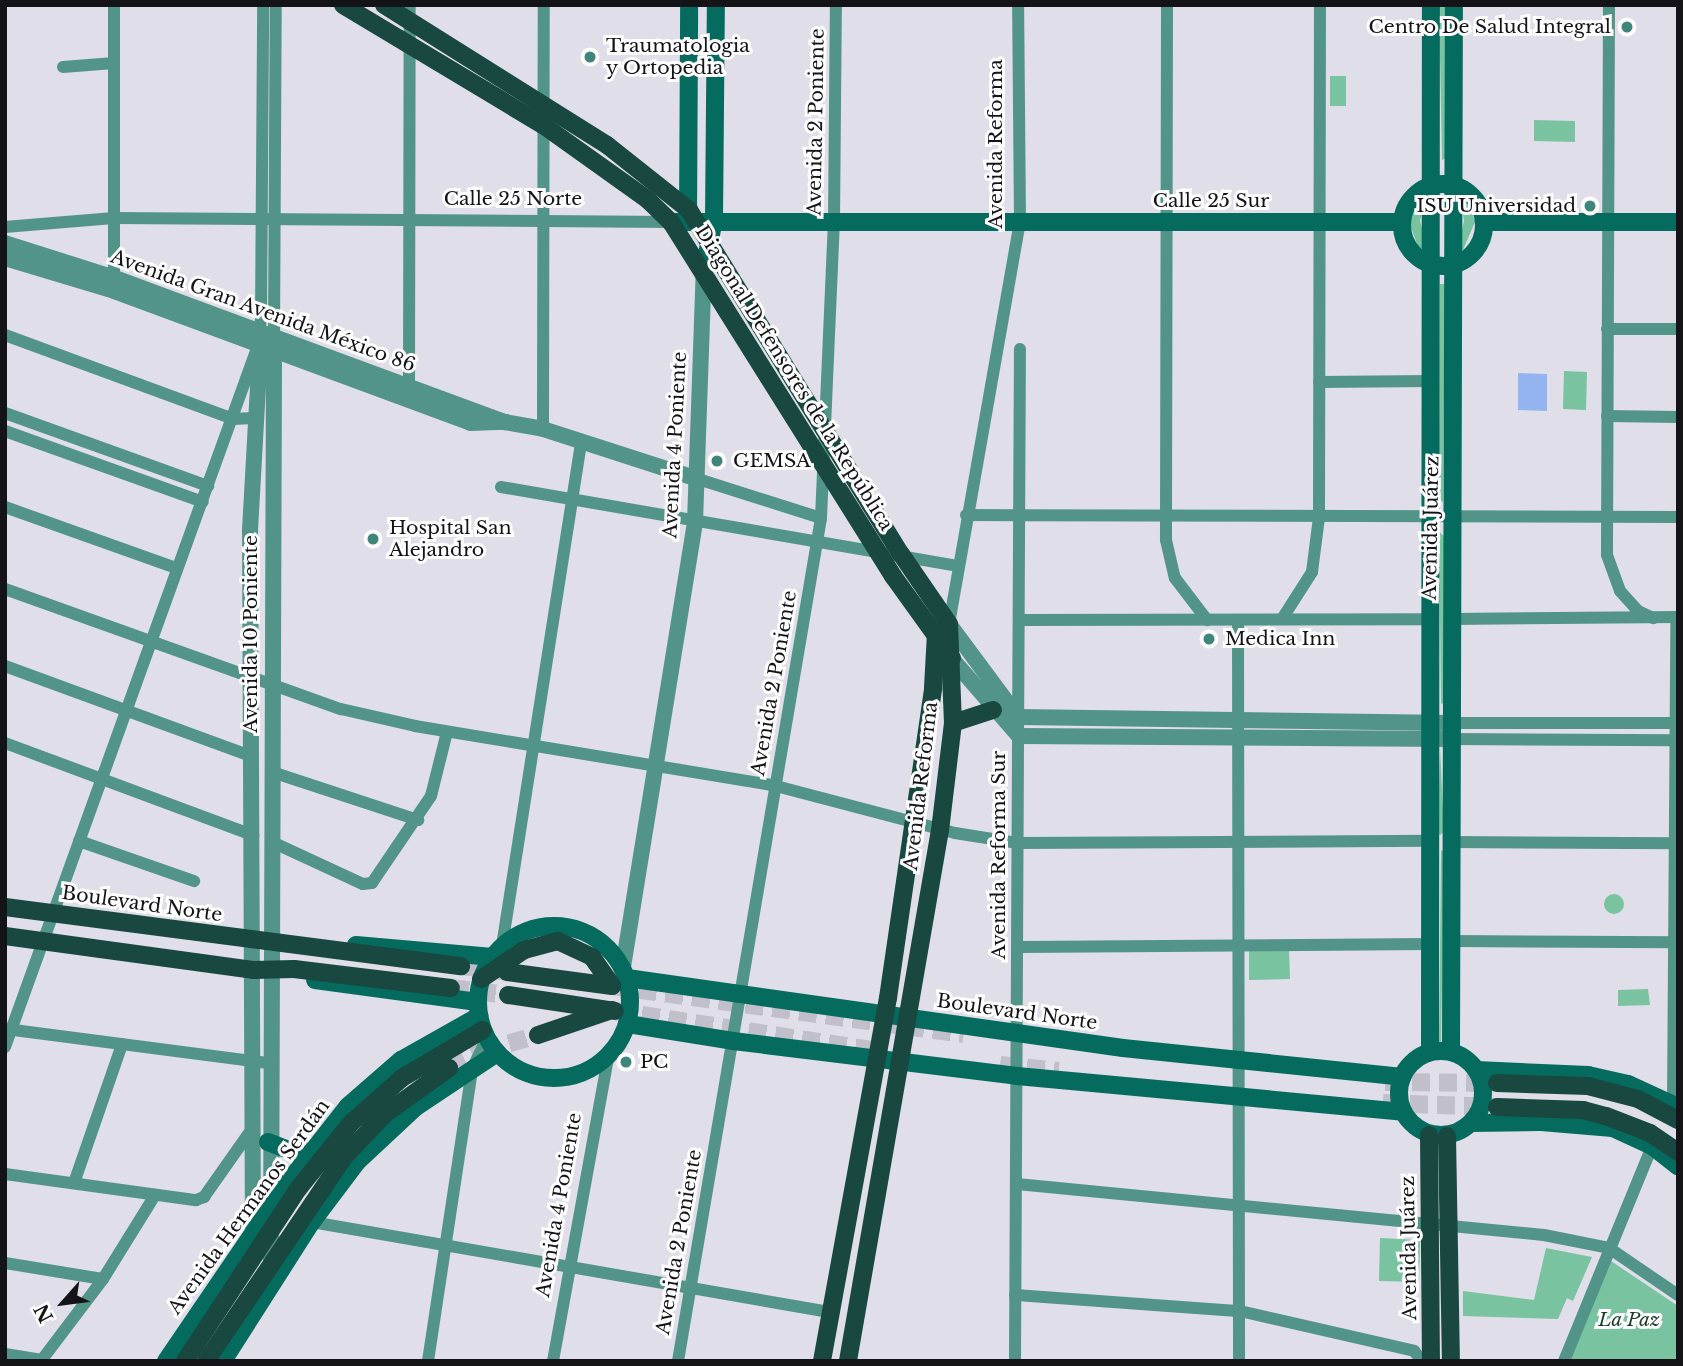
<!DOCTYPE html>
<html>
<head>
<meta charset="utf-8">
<style>
	body { margin:0 }
	#map { position:relative; width:1683px; height:1366px; overflow:hidden; background:#e0dee9; font-family:"Libre Baskerville",serif }
	div>[style] { position:absolute }
	[style*='--x'] { left:calc(var(--x)*1px); top:calc(var(--y)*1px); width:calc(var(--w)*1px); rotate:calc(var(--a)*1deg) }
	.green>* { inset:0; background:#79c3a0 }
	.round { border-radius:50% }
	.water>* { inset:0; background:#93b4f1 }
	.primary-tunnel>* { height:18px; margin-top:-9px; transform-origin:0; background:repeating-linear-gradient(90deg,#c1c0ca 0 18px,transparent 0 27px) }
	.minor>* { height:12px; margin:-6px; padding:0 6px; transform-origin:6px; border-radius:6px; background:#539488 }
	.tertiary>* { height:16px; margin:-8px; padding:0 8px; transform-origin:8px; border-radius:8px; background:#539488 }
	.secondary>* { height:18px; margin:-9px; padding:0 9px; transform-origin:9px; border-radius:9px; background:#046b5e }
	.secondary>.ring { margin:-9px; padding:0; box-sizing:content-box; background:none; border:18px solid #046b5e; border-radius:50% }
	.primary>* { height:18px; margin:-9px; padding:0 9px; transform-origin:9px; border-radius:9px; background:#184840 }
	.dots>* { width:19px; height:19px; translate:-50% -50%; box-sizing:border-box; border:4px solid #fff; border-radius:50% }
	span { translate:-50% -50%; white-space:nowrap; text-align:center; line-height:1.15; -webkit-text-stroke:6px #fff; paint-order:stroke }
	.poi-label { font-size:19px; color:#141317 }
	.right { translate:-100% -50%; text-align:right }
	.left { translate:0 -50%; text-align:left }
	.street-label { font-size:19px; color:#141317 }
	.park-label { font-size:19px; color:#193c2d; font-style:italic }
	.frame { position:absolute; inset:0; border:7px solid #141317; pointer-events:none }
	.north { position:absolute; left:28px; top:1268px; width:70px; height:70px; -webkit-text-stroke:5px #fff; paint-order:stroke; rotate:242deg; font-size:19px; font-weight:700; line-height:28px; text-align:center; color:#141317 }
	.north::after { content:''; display:block; margin:auto; width:24px; height:32px; background:#141317; clip-path:polygon(50% 0,100% 100%,50% 72%,0 100%) }
</style>
</head>
<body>
<div id="map">
	<div class="green">
		<i style="clip-path:polygon(1439px 5px,1447px 5px,1446px 158px,1442px 160px)"></i>
		<i style="clip-path:polygon(1330px 76px,1346px 76px,1346px 106px,1330px 106px)"></i>
		<i style="clip-path:polygon(1534px 120px,1575px 121px,1575px 142px,1534px 141px)"></i>
		<i style="clip-path:polygon(1418px 195px,1426px 199px,1420px 221px,1427px 244px,1424px 249px,1418px 247px,1409px 222px)"></i>
		<i style="clip-path:polygon(1460px 195px,1467px 197px,1475px 222px,1463px 250px,1458px 246px,1464px 221px)"></i>
		<i style="clip-path:polygon(1440px 284px,1445px 284px,1443px 502px,1439px 500px)"></i>
		<i style="clip-path:polygon(1564px 371px,1587px 372px,1586px 410px,1563px 409px)"></i>
		<i style="clip-path:polygon(1439px 532px,1444px 536px,1445px 702px,1441px 704px)"></i>
		<i style="clip-path:polygon(1440px 747px,1444px 832px,1440px 835px,1438px 834px)"></i>
		<i style="clip-path:polygon(1441px 850px,1444px 852px,1441px 1046px,1439px 1045px)"></i>
		<i class="round" style="left:1604px;top:894px;width:20px;height:20px"></i>
		<i style="clip-path:polygon(1289px 950px,1290px 979px,1249px 980px,1249px 951px)"></i>
		<i style="clip-path:polygon(1648px 989px,1650px 1005px,1618px 1006px,1618px 990px)"></i>
		<i style="clip-path:polygon(1380px 1238px,1420px 1240px,1419px 1282px,1379px 1281px)"></i>
		<i style="clip-path:polygon(1546px 1248px,1592px 1257px,1573px 1301px,1567px 1298px,1558px 1319px,1463px 1316px,1463px 1291px,1534px 1300px)"></i>
		<i style="clip-path:polygon(1611px 1261px,1678px 1306px,1678px 1361px,1569px 1361px)"></i>
	</div>
	<div class="water">
		<i style="clip-path:polygon(1518px 373px,1547px 374px,1547px 411px,1518px 410px)"></i>
	</div>
	<div class="primary-tunnel">
		<i style="--x:461;--y:966;--w:43;--a:6.6"></i>
		<i style="--x:612;--y:986;--w:355;--a:7.8"></i>
		<i style="--x:451;--y:988;--w:57;--a:7"></i>
		<i style="--x:615;--y:1011;--w:266;--a:8.6"></i>
		<i style="--x:1000;--y:1065;--w:59;--a:5.8"></i>
		<i style="--x:449;--y:1068;--w:38;--a:-27"></i>
		<i style="--x:483;--y:1051;--w:57;--a:-16.2"></i>
		<i style="--x:1385;--y:1082;--w:112;--a:0.5"></i>
		<i style="--x:1383;--y:1103;--w:114;--a:2"></i>
	</div>
	<div class="minor">
		<i style="--x:114;--y:5;--w:280;--a:90"></i>
		<i style="--x:1167;--y:5;--w:535;--a:90.11"></i>
		<i style="--x:1166;--y:540;--w:39;--a:77"></i>
		<i style="--x:1175;--y:578;--w:53;--a:52.7"></i>
		<i style="--x:1609;--y:5;--w:550;--a:90.21"></i>
		<i style="--x:1607;--y:555;--w:38;--a:70"></i>
		<i style="--x:1620;--y:591;--w:27;--a:48"></i>
		<i style="--x:1638;--y:611;--w:17;--a:25"></i>
		<i style="--x:63;--y:67;--w:51;--a:-4.5"></i>
		<i style="--x:5;--y:227;--w:109;--a:-4.7"></i>
		<i style="--x:114;--y:218;--w:557;--a:0.41"></i>
		<i style="--x:1607;--y:329;--w:71;--a:0"></i>
		<i style="--x:5;--y:335;--w:243;--a:20.2"></i>
		<i style="--x:233;--y:419;--w:20;--a:-3"></i>
		<i style="--x:274;--y:337;--w:332;--a:-89.7"></i>
		<i style="--x:1319;--y:382;--w:112;--a:-0.5"></i>
		<i style="--x:409;--y:392;--w:387;--a:-89.9"></i>
		<i style="--x:5;--y:413;--w:216;--a:19.8"></i>
		<i style="--x:1607;--y:416;--w:71;--a:0.8"></i>
		<i style="--x:543;--y:429;--w:424;--a:-89.9"></i>
		<i style="--x:5;--y:431;--w:210;--a:19.7"></i>
		<i style="--x:698;--y:479;--w:129;--a:17.6"></i>
		<i style="--x:501;--y:487;--w:463;--a:9.8"></i>
		<i style="--x:5;--y:507;--w:182;--a:19.6"></i>
		<i style="--x:966;--y:515;--w:712;--a:0.16"></i>
		<i style="--x:5;--y:589;--w:357;--a:19.7"></i>
		<i style="--x:341;--y:709;--w:76;--a:12.9"></i>
		<i style="--x:415;--y:726;--w:366;--a:9.4"></i>
		<i style="--x:776;--y:786;--w:185;--a:14.7"></i>
		<i style="--x:955;--y:833;--w:64;--a:9"></i>
		<i style="--x:1018;--y:843;--w:412;--a:-0.3"></i>
		<i style="--x:1282;--y:619;--w:56;--a:-57.4"></i>
		<i style="--x:1312;--y:572;--w:55;--a:-82.7"></i>
		<i style="--x:1319;--y:517;--w:512;--a:-89.89"></i>
		<i style="--x:1451;--y:619;--w:227;--a:-0.5"></i>
		<i style="--x:1019;--y:620;--w:412;--a:-0.1"></i>
		<i style="--x:1238;--y:621;--w:740;--a:89.92"></i>
		<i style="--x:949;--y:624;--w:409;--a:-80"></i>
		<i style="--x:1020;--y:221;--w:216;--a:-90.5"></i>
		<i style="--x:5;--y:666;--w:262;--a:20.1"></i>
		<i style="--x:1451;--y:723;--w:227;--a:0"></i>
		<i style="--x:1451;--y:739;--w:227;--a:0.3"></i>
		<i style="--x:5;--y:743;--w:265;--a:20.4"></i>
		<i style="--x:272;--y:772;--w:154;--a:18.2"></i>
		<i style="--x:79;--y:841;--w:122;--a:19.2"></i>
		<i style="--x:272;--y:842;--w:100;--a:24.8"></i>
		<i style="--x:363;--y:884;--w:9;--a:-6"></i>
		<i style="--x:372;--y:883;--w:105;--a:-55.9"></i>
		<i style="--x:431;--y:796;--w:66;--a:-76"></i>
		<i style="--x:1451;--y:842;--w:227;--a:0.3"></i>
		<i style="--x:1450;--y:941;--w:228;--a:0.3"></i>
		<i style="--x:502;--y:946;--w:509;--a:-81.07"></i>
		<i style="--x:1019;--y:947;--w:412;--a:-0.4"></i>
		<i style="--x:6;--y:1029;--w:264;--a:7.4"></i>
		<i style="--x:5;--y:1047;--w:740;--a:-70.17"></i>
		<i style="--x:256;--y:351;--w:33;--a:-81"></i>
		<i style="--x:261;--y:318;--w:313;--a:-89.6"></i>
		<i style="--x:1673;--y:1104;--w:487;--a:-89.6"></i>
		<i style="--x:5;--y:1174;--w:193;--a:7.8"></i>
		<i style="--x:196;--y:1200;--w:9;--a:-21"></i>
		<i style="--x:204;--y:1197;--w:78;--a:-54.9"></i>
		<i style="--x:74;--y:1183;--w:147;--a:-70.9"></i>
		<i style="--x:1017;--y:1184;--w:529;--a:5.53"></i>
		<i style="--x:1544;--y:1235;--w:66;--a:11.3"></i>
		<i style="--x:1609;--y:1248;--w:83;--a:34.3"></i>
		<i style="--x:306;--y:1221;--w:531;--a:9.87"></i>
		<i style="--x:5;--y:1263;--w:99;--a:9.3"></i>
		<i style="--x:1015;--y:1295;--w:226;--a:4.1"></i>
		<i style="--x:1240;--y:1311;--w:179;--a:12.9"></i>
		<i style="--x:1414;--y:1351;--w:13;--a:51"></i>
		<i style="--x:5;--y:1354;--w:36;--a:9"></i>
		<i style="--x:41;--y:1361;--w:103;--a:-52.9"></i>
		<i style="--x:103;--y:1279;--w:99;--a:-58.2"></i>
		<i style="--x:428;--y:1361;--w:295;--a:-81.4"></i>
		<i style="--x:472;--y:1069;--w:34;--a:-64"></i>
		<i style="--x:553;--y:1361;--w:309;--a:-79.7"></i>
		<i style="--x:678;--y:1361;--w:855;--a:-80.37"></i>
		<i style="--x:821;--y:518;--w:297;--a:-87.5"></i>
		<i style="--x:834;--y:221;--w:216;--a:-89.5"></i>
		<i style="--x:1015;--y:1361;--w:1012;--a:-89.72"></i>
		<i style="--x:1564;--y:1361;--w:232;--a:-67.7"></i>
	</div>
	<div class="tertiary">
		<i style="--x:5;--y:243;--w:115;--a:17.7"></i>
		<i style="--x:115;--y:278;--w:416;--a:20.3"></i>
		<i style="--x:505;--y:422;--w:39;--a:10"></i>
		<i style="--x:543;--y:429;--w:163;--a:17.9"></i>
		<i style="--x:5;--y:258;--w:114;--a:16.8"></i>
		<i style="--x:114;--y:291;--w:380;--a:20.3"></i>
		<i style="--x:470;--y:423;--w:35;--a:-2"></i>
		<i style="--x:949;--y:624;--w:116;--a:53.4"></i>
		<i style="--x:1018;--y:717;--w:433;--a:0.8"></i>
		<i style="--x:952;--y:659;--w:102;--a:49"></i>
		<i style="--x:1019;--y:736;--w:432;--a:0.4"></i>
		<i style="--x:623;--y:967;--w:451;--a:-80.8"></i>
		<i style="--x:695;--y:522;--w:253;--a:-88"></i>
		<i style="--x:253;--y:1240;--w:710;--a:-90.24"></i>
		<i style="--x:250;--y:530;--w:197;--a:-86.8"></i>
		<i style="--x:271;--y:1263;--w:926;--a:-89.81"></i>
	</div>
	<div class="secondary">
		<i class="ring" style="left:1402px;top:184px;width:64px;height:64px"></i>
		<i style="--x:671;--y:222;--w:730;--a:0"></i>
		<i style="--x:688;--y:222;--w:217;--a:-89.7"></i>
		<i style="--x:1484;--y:222;--w:194;--a:0"></i>
		<i style="--x:704;--y:269;--w:50;--a:-78.5"></i>
		<i style="--x:714;--y:220;--w:215;--a:-89.5"></i>
		<i class="ring" style="left:478px;top:926px;width:134px;height:134px"></i>
		<i style="--x:356;--y:945;--w:137;--a:5"></i>
		<i style="--x:627;--y:978;--w:501;--a:8.03"></i>
		<i style="--x:1123;--y:1048;--w:281;--a:5.9"></i>
		<i style="--x:315;--y:980;--w:164;--a:7.7"></i>
		<i style="--x:628;--y:1024;--w:106;--a:9.2"></i>
		<i style="--x:733;--y:1041;--w:286;--a:7"></i>
		<i style="--x:1017;--y:1076;--w:388;--a:5.3"></i>
		<i class="ring" style="left:1399px;top:1051px;width:66px;height:66px"></i>
		<i style="--x:1430;--y:1052;--w:1047;--a:-89.95"></i>
		<i style="--x:1451;--y:1052;--w:1047;--a:-89.84"></i>
		<i style="--x:1476;--y:1070;--w:112;--a:2.6"></i>
		<i style="--x:1588;--y:1075;--w:41;--a:12.7"></i>
		<i style="--x:1628;--y:1084;--w:55;--a:24.7"></i>
		<i style="--x:1472;--y:1123;--w:69;--a:-0.8"></i>
		<i style="--x:1541;--y:1122;--w:72;--a:4.8"></i>
		<i style="--x:1613;--y:1128;--w:43;--a:24.8"></i>
		<i style="--x:1652;--y:1146;--w:33;--a:38"></i>
		<i style="--x:268;--y:1142;--w:26;--a:21"></i>
		<i style="--x:292;--y:1151;--w:18;--a:3"></i>
		<i style="--x:166;--y:1361;--w:218;--a:-55.7"></i>
		<i style="--x:289;--y:1181;--w:95;--a:-51.8"></i>
		<i style="--x:348;--y:1106;--w:70;--a:-41"></i>
		<i style="--x:401;--y:1060;--w:90;--a:-29.4"></i>
		<i style="--x:223;--y:1361;--w:164;--a:-57.5"></i>
		<i style="--x:311;--y:1223;--w:76;--a:-53"></i>
		<i style="--x:357;--y:1162;--w:81;--a:-43"></i>
		<i style="--x:416;--y:1107;--w:97;--a:-33.7"></i>
	</div>
	<div class="primary">
		<i style="--x:343;--y:5;--w:233;--a:31"></i>
		<i style="--x:543;--y:125;--w:129;--a:35.5"></i>
		<i style="--x:648;--y:200;--w:32;--a:44"></i>
		<i style="--x:671;--y:222;--w:418;--a:57.9"></i>
		<i style="--x:893;--y:576;--w:101;--a:54.3"></i>
		<i style="--x:384;--y:5;--w:263;--a:32.1"></i>
		<i style="--x:607;--y:145;--w:105;--a:38.4"></i>
		<i style="--x:689;--y:210;--w:404;--a:58.4"></i>
		<i style="--x:901;--y:554;--w:85;--a:55.6"></i>
		<i style="--x:949;--y:624;--w:99;--a:87.7"></i>
		<i style="--x:953;--y:723;--w:108;--a:96.9"></i>
		<i style="--x:940;--y:830;--w:539;--a:99.83"></i>
		<i style="--x:953;--y:723;--w:42;--a:-18"></i>
		<i style="--x:5;--y:907;--w:460;--a:7.4"></i>
		<i style="--x:5;--y:936;--w:250;--a:7.8"></i>
		<i style="--x:253;--y:970;--w:41;--a:-1.4"></i>
		<i style="--x:294;--y:969;--w:158;--a:6.9"></i>
		<i style="--x:507;--y:972;--w:106;--a:7.6"></i>
		<i style="--x:481;--y:979;--w:52;--a:-34"></i>
		<i style="--x:524;--y:950;--w:35;--a:-15"></i>
		<i style="--x:558;--y:941;--w:38;--a:25"></i>
		<i style="--x:592;--y:957;--w:35;--a:55"></i>
		<i style="--x:508;--y:995;--w:108;--a:8.5"></i>
		<i style="--x:538;--y:1035;--w:78;--a:-18.7"></i>
		<i style="--x:1497;--y:1083;--w:91;--a:1.9"></i>
		<i style="--x:1588;--y:1086;--w:52;--a:14.6"></i>
		<i style="--x:1638;--y:1099;--w:45;--a:27.7"></i>
		<i style="--x:1497;--y:1107;--w:86;--a:2"></i>
		<i style="--x:1583;--y:1110;--w:24;--a:15"></i>
		<i style="--x:1606;--y:1116;--w:47;--a:21.1"></i>
		<i style="--x:1650;--y:1133;--w:34;--a:34"></i>
		<i style="--x:1429;--y:1135;--w:226;--a:89.5"></i>
		<i style="--x:1447;--y:1136;--w:225;--a:89"></i>
		<i style="--x:185;--y:1361;--w:206;--a:-56.7"></i>
		<i style="--x:298;--y:1189;--w:85;--a:-51.2"></i>
		<i style="--x:351;--y:1123;--w:68;--a:-41.4"></i>
		<i style="--x:402;--y:1078;--w:94;--a:-30.7"></i>
		<i style="--x:206;--y:1361;--w:246;--a:-55.9"></i>
		<i style="--x:344;--y:1157;--w:59;--a:-46.4"></i>
		<i style="--x:385;--y:1114;--w:79;--a:-35.7"></i>
		<i style="--x:822;--y:1361;--w:369;--a:-79.7"></i>
		<i style="--x:888;--y:998;--w:313;--a:-81.7"></i>
		<i style="--x:933;--y:688;--w:56;--a:-86.9"></i>
	</div>
	<div class="dots">
		<i style="left:1627px;top:27px;background:#3f857c"></i>
		<i style="left:590px;top:57px;background:#3f857c"></i>
		<i style="left:1590px;top:206px;background:#3f857c"></i>
		<i style="left:717px;top:461px;background:#3f857c"></i>
		<i style="left:373px;top:539px;background:#3f857c"></i>
		<i style="left:1209px;top:639px;background:#3f857c"></i>
		<i style="left:626px;top:1062px;background:#3f857c"></i>
	</div>
	<div class="poi-label">
		<span class="right" style="left:1611px;top:27px">Centro De Salud Integral</span>
		<span class="left" style="left:606px;top:57px">Traumatologia<br>y Ortopedia</span>
		<span class="right" style="left:1576px;top:206px">ISU Universidad</span>
		<span class="left" style="left:733px;top:461px">GEMSA</span>
		<span class="left" style="left:389px;top:539px">Hospital San<br>Alejandro</span>
		<span class="left" style="left:1225px;top:639px">Medica Inn</span>
		<span class="left" style="left:640px;top:1062px">PC</span>
	</div>
	<div class="street-label">
		<span style="left:816px;top:122px;rotate:-89deg">Avenida 2 Poniente</span>
		<span style="left:996px;top:144px;rotate:-90deg">Avenida Reforma</span>
		<span style="left:513px;top:199px">Calle 25 Norte</span>
		<span style="left:1211px;top:201px">Calle 25 Sur</span>
		<span style="left:263px;top:311px;rotate:20deg">Avenida Gran Avenida México 86</span>
		<span style="left:794px;top:378px;rotate:58deg">Diagonal Defensores de la República</span>
		<span style="left:675px;top:445px;rotate:-87deg">Avenida 4 Poniente</span>
		<span style="left:1431px;top:528px;rotate:-89deg">Avenida Juárez</span>
		<span style="left:251px;top:634px;rotate:-90deg">Avenida 10 Poniente</span>
		<span style="left:774px;top:683px;rotate:-80deg">Avenida 2 Poniente</span>
		<span style="left:921px;top:786px;rotate:-83deg">Avenida Reforma</span>
		<span style="left:999px;top:855px;rotate:-90deg">Avenida Reforma Sur</span>
		<span style="left:142px;top:904px;rotate:8deg">Boulevard Norte</span>
		<span style="left:1017px;top:1012px;rotate:8deg">Boulevard Norte</span>
		<span style="left:559px;top:1205px;rotate:-80deg">Avenida 4 Poniente</span>
		<span style="left:249px;top:1207px;rotate:-54deg">Avenida Hermanos Serdán</span>
		<span style="left:679px;top:1242px;rotate:-80deg">Avenida 2 Poniente</span>
		<span style="left:1409px;top:1248px;rotate:-91deg">Avenida Juárez</span>
	</div>
	<div class="park-label">
		<span style="left:1629px;top:1320px">La Paz</span>
	</div>
	<div class="frame"></div>
	<div class="north">N</div>
</div>
</body>
</html>
